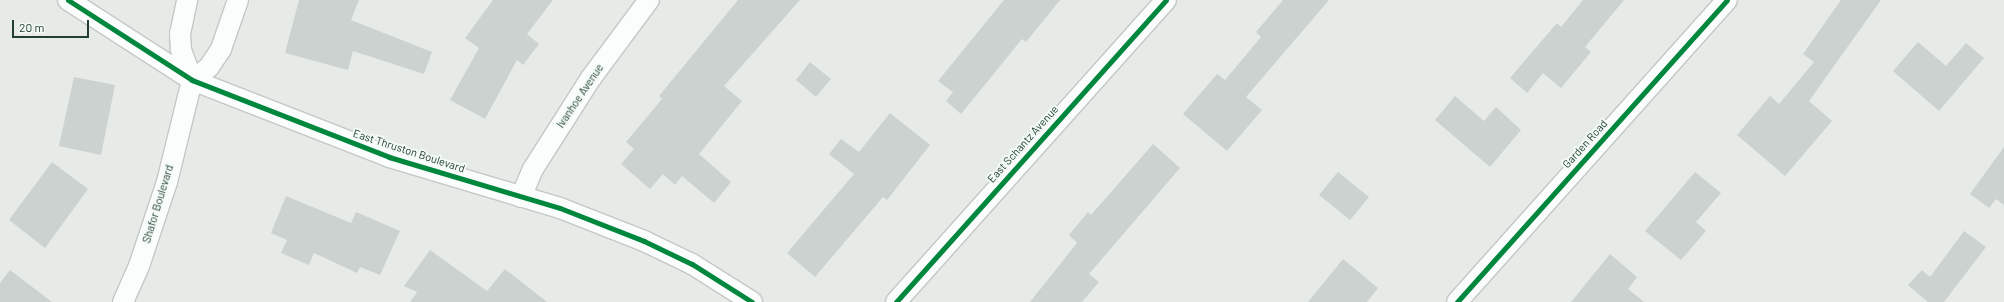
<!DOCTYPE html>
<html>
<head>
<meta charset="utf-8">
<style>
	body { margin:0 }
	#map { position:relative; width:2004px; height:302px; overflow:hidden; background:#e6ebe8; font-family:Barlow,sans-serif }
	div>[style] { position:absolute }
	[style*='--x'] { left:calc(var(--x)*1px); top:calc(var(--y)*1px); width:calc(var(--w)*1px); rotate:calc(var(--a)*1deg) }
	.building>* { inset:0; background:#ccd2cf }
	.roads { filter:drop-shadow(1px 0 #c3c8c5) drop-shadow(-1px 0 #c3c8c5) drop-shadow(0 1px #c3c8c5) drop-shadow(0 -1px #c3c8c5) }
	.street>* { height:20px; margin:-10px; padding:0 10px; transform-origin:10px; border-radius:10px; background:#fbfcfc }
	.cycleway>* { height:5px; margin:-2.5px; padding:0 2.5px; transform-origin:2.5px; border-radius:2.5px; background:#00873e }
	span { translate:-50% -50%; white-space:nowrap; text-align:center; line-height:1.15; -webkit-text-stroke:4px #f4faf6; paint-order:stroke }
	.street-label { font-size:11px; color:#214032 }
	.scale { position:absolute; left:12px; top:20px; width:77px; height:18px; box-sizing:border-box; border:2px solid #214032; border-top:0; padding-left:5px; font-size:12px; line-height:14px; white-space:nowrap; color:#214032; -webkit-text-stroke:3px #f4faf6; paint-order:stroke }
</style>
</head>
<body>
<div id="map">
	<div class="building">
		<i style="clip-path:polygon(299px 0,359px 0,351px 20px,432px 52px,424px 74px,353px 51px,348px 70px,285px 53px)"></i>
		<i style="clip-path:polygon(493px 0,553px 0,527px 34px,539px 44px,523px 65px,517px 60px,485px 119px,450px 100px,479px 48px,465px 38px)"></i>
		<i style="clip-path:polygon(738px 0,800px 0,724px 86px,742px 101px,699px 154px,731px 182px,714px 203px,682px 176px,675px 185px,663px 174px,650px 189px,621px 164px,634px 149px,626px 142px,662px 99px,659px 96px)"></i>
		<i style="clip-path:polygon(1004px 0,1060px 0,1026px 42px,1022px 39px,961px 114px,946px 101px,953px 92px,938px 81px)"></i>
		<i style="clip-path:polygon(1283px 0,1329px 0,1246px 97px,1262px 110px,1227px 151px,1183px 114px,1217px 74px,1225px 80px,1261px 37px,1256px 32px)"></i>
		<i style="clip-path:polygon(1583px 0,1624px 0,1585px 47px,1591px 52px,1561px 88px,1543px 73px,1527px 93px,1510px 78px,1557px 23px,1561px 27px)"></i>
		<i style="clip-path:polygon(1841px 0,1881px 0,1809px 101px,1832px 121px,1785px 176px,1737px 135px,1770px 96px,1779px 104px,1814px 62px,1803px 54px)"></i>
		<i style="clip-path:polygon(1918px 42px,1946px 66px,1966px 43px,1984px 58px,1939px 111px,1893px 71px)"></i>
		<i style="clip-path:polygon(810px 62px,831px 79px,816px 97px,796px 80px)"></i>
		<i style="clip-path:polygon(74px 77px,115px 85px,101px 155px,59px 146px)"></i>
		<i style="clip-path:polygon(1455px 96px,1484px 121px,1496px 107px,1521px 130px,1490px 167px,1435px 120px)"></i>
		<i style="clip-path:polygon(890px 113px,930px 145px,887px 200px,883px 197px,815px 277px,787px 253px,854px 174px,829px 154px,841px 139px,859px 152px)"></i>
		<i style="clip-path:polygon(1153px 144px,1180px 168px,1089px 274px,1099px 282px,1082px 302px,1030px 302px,1077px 243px,1069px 235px,1088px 212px,1091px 215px)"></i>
		<i style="clip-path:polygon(2004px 147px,2004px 205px,1996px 199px,1989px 208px,1970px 194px)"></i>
		<i style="clip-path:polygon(52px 162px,88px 189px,45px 248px,9px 220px)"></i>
		<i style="clip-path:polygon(1338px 172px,1369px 197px,1350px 220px,1319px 195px)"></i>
		<i style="clip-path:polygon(1695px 172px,1721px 193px,1696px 222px,1706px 231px,1681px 260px,1645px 231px)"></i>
		<i style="clip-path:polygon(286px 196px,351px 223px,356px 212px,400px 231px,380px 275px,360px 267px,357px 273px,314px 253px,309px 265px,281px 253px,287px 240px,271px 233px)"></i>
		<i style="clip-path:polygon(1964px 231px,1986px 247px,1944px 302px,1928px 302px,1908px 285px,1922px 270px,1930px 277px)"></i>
		<i style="clip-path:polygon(430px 250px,487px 291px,505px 269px,547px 302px,410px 302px,417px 292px,404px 286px)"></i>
		<i style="clip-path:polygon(1610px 254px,1637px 277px,1628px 289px,1644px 302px,1571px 302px)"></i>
		<i style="clip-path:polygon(1343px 259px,1378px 288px,1367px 302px,1308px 302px)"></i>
		<i style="clip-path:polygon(10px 270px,52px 302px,0 302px,0 283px)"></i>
	</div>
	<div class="roads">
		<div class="street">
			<i style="--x:68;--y:0;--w:148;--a:32.8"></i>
			<i style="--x:192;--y:80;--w:212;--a:21.3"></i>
			<i style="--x:389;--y:157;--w:178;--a:16.6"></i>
			<i style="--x:560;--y:208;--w:90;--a:21.4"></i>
			<i style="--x:644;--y:241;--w:53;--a:25.6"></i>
			<i style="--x:692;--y:264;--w:71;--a:32.3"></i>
			<i style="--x:192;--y:80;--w:21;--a:-37"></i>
			<i style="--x:209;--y:67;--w:22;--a:-56"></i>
			<i style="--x:221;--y:49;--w:52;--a:-70.9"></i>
			<i style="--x:521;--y:197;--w:30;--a:-67"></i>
			<i style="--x:533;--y:169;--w:108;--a:-57.5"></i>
			<i style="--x:591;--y:78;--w:97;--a:-53.4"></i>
			<i style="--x:123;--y:302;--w:39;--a:-66"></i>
			<i style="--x:139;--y:266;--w:89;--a:-71.6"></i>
			<i style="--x:167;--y:182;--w:105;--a:-76.2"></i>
			<i style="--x:192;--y:80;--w:33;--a:-110"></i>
			<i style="--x:181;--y:49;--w:15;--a:-94"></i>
			<i style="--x:180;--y:34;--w:35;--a:-78"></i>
			<i style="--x:896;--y:302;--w:405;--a:-48.2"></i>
			<i style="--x:1457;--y:302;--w:405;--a:-48.2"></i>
		</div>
	</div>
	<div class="cycleway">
		<i style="--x:68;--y:0;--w:148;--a:32.8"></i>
		<i style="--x:192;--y:80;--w:212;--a:21.3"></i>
		<i style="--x:389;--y:157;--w:178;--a:16.6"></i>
		<i style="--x:560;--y:208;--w:90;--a:21.4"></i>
		<i style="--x:644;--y:241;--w:53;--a:25.6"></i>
		<i style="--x:692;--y:264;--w:71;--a:32.3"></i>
		<i style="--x:896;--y:302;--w:405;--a:-48.2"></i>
		<i style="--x:1457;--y:302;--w:405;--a:-48.2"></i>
	</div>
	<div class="street-label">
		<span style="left:580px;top:96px;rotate:-56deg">Ivanhoe Avenue</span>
		<span style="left:1023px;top:144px;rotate:-48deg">East Schantz Avenue</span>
		<span style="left:1585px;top:144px;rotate:-48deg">Garden Road</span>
		<span style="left:409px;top:151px;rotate:18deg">East Thruston Boulevard</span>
		<span style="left:158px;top:204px;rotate:-73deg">Shafor Boulevard</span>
	</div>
	<div class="scale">20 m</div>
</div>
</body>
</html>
